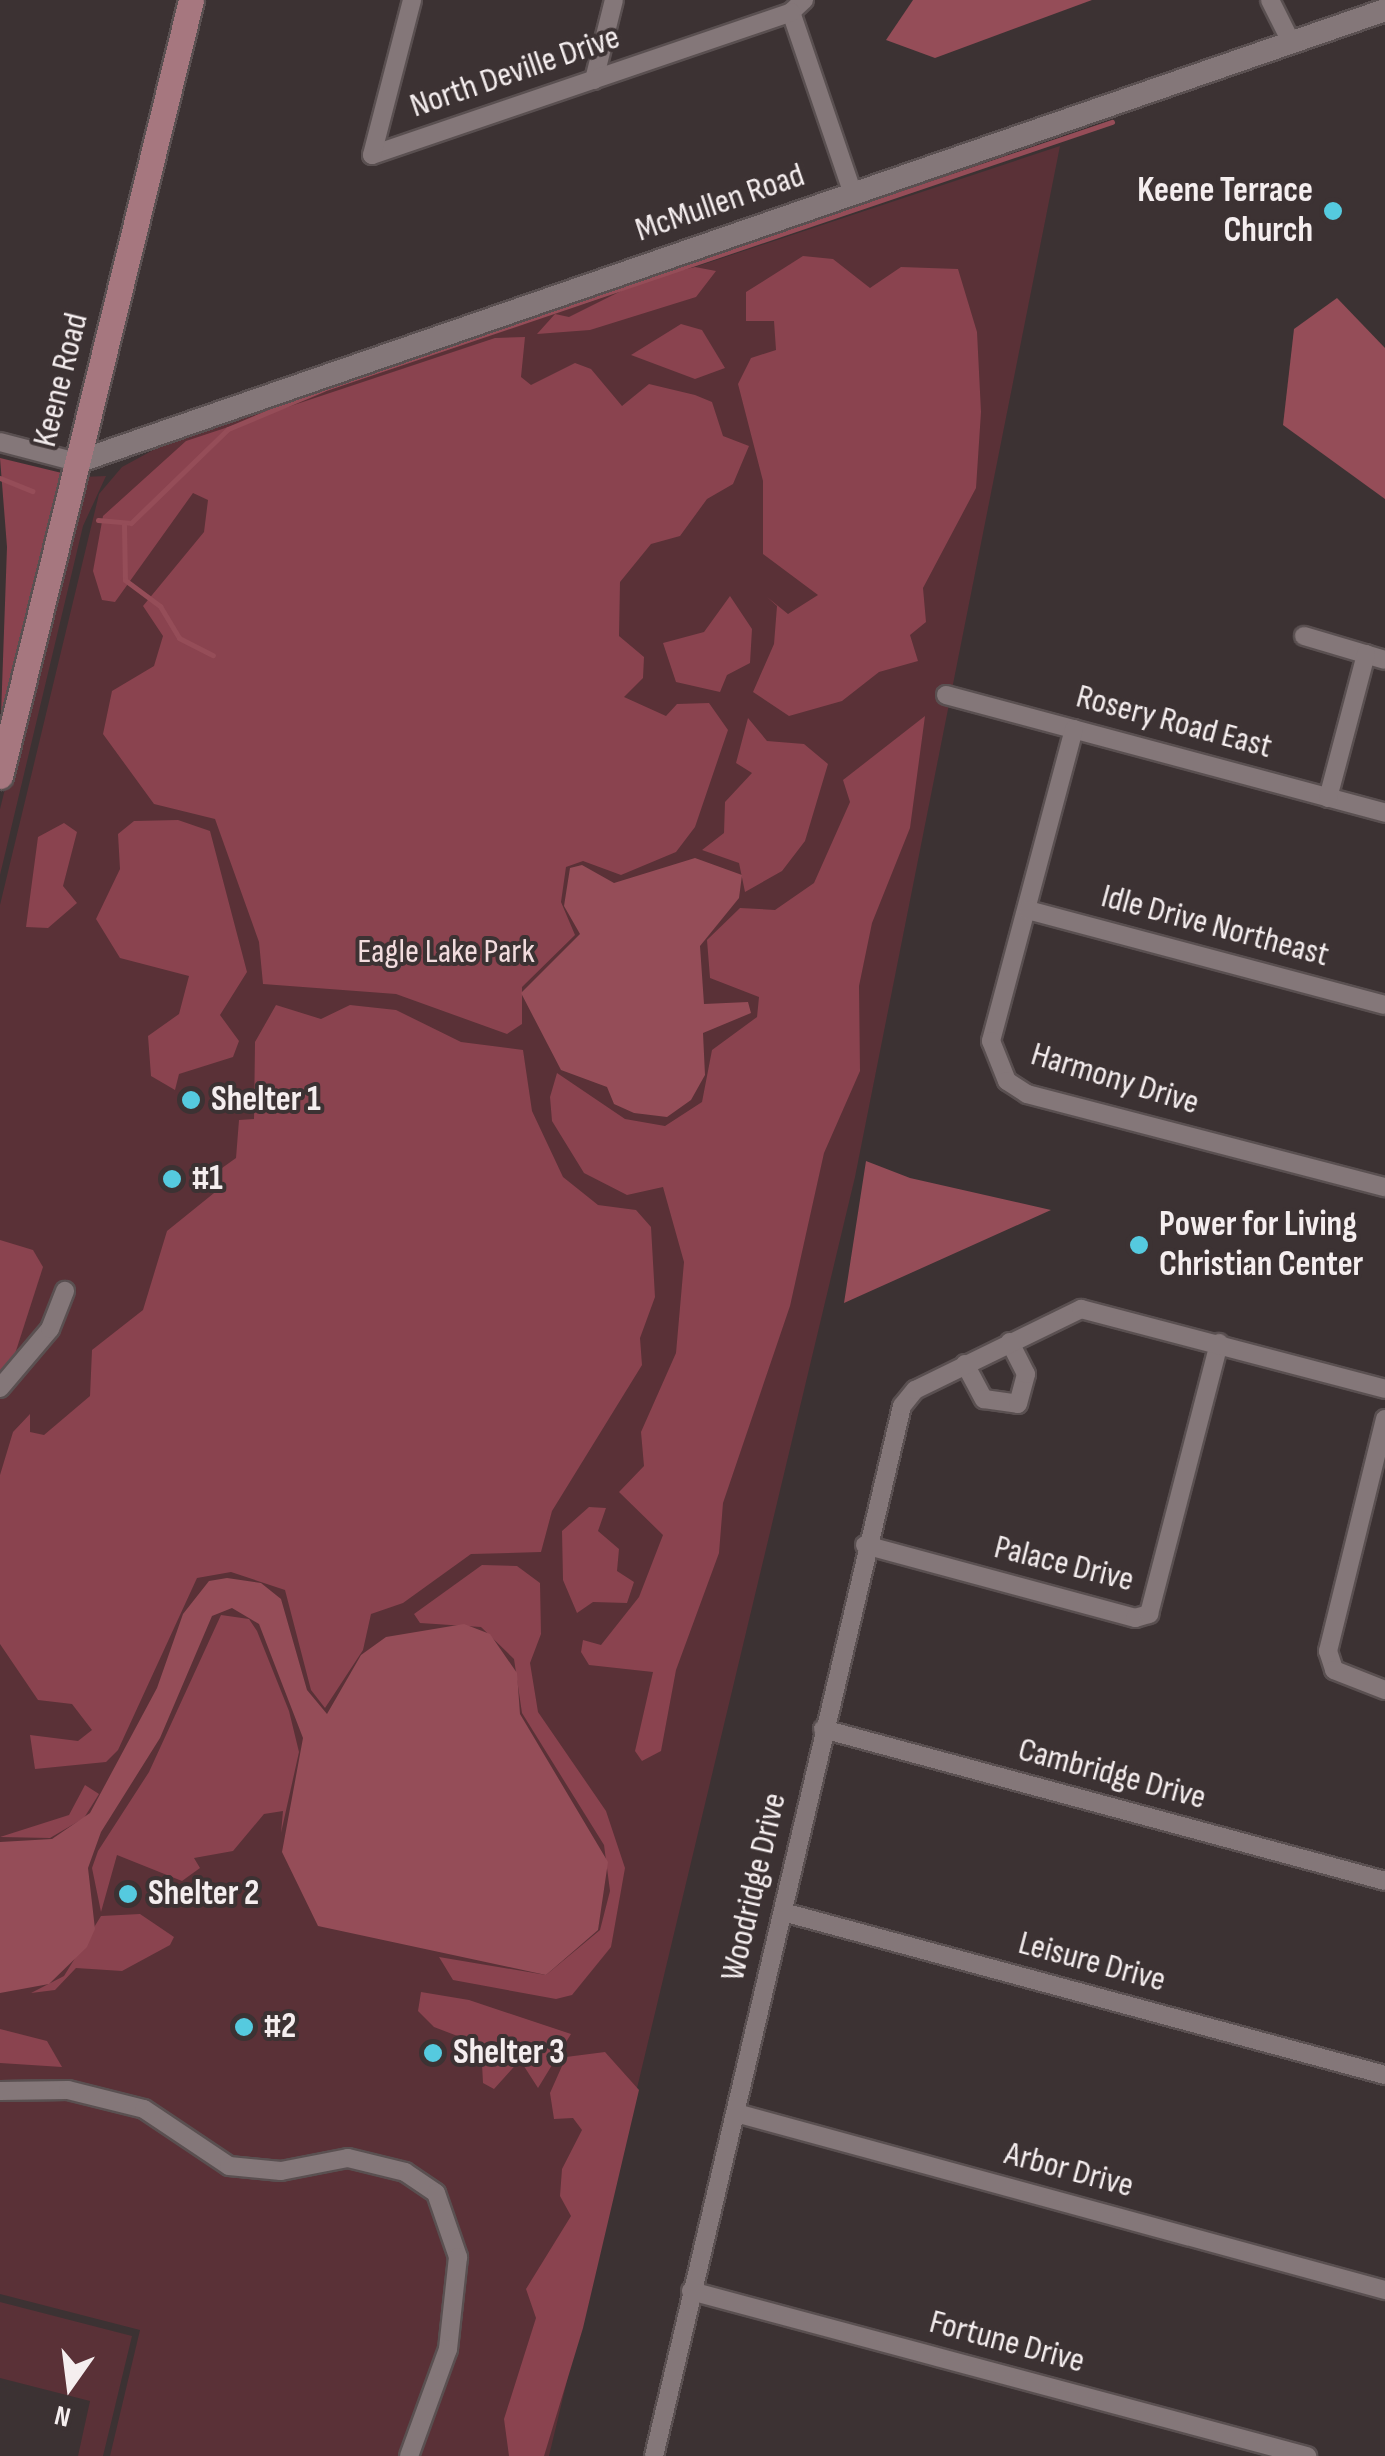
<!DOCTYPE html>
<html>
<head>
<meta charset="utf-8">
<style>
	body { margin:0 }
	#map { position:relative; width:1385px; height:2456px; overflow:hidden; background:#3c3233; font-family:"Sofia Sans Condensed",sans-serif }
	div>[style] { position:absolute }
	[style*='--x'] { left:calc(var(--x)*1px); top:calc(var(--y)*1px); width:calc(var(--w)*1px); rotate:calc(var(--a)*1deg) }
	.green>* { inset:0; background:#5a3137 }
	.forest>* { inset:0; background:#8a434f }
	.water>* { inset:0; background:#954d58 }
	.stream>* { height:5px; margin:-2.5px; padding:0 2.5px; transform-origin:2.5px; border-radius:2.5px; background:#954d58 }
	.roads { filter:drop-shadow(2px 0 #5a5051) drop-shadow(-2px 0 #5a5051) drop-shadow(0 2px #5a5051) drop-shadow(0 -2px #5a5051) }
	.minor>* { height:18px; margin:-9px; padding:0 9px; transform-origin:9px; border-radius:9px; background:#847779 }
	.tertiary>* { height:22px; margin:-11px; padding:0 11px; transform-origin:11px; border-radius:11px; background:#847779 }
	.secondary>* { height:25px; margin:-12.5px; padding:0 12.5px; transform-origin:12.5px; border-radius:12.5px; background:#a6777f }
	.dots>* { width:28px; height:28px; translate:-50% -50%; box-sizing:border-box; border:5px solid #3c3233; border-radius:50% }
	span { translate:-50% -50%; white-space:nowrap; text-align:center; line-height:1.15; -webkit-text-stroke:8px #3c3233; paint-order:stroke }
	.street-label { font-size:35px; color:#f5eeef }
	.poi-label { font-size:35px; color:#f5eeef; font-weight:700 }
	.right { translate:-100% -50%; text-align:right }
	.left { translate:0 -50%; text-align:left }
	.park-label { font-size:35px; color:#f2dcde }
	.north { position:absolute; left:20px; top:2336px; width:100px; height:100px; -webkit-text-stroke:8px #3c3233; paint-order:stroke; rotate:194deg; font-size:28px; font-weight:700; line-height:40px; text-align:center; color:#f5eeef }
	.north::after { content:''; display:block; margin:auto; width:35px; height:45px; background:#f5eeef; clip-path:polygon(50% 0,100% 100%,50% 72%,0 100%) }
</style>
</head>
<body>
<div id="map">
	<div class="green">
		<i style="clip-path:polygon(1060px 146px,855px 1177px,549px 2456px,110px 2456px,140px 2330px,0 2294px,0 905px,99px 494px,122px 467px,168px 442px)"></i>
		<i style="clip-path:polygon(106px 476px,83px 526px,0 875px,0 809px,82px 477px)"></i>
		<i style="clip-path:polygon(0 2302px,132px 2336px,103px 2456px,78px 2456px,90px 2401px,0 2378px)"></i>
	</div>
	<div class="forest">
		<i style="clip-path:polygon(803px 256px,833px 259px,870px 288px,901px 267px,958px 269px,977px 332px,981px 412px,976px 488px,923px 588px,926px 622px,910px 635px,918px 661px,879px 672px,842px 701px,789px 716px,753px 692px,774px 644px,777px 606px,767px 597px,788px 614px,818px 595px,763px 554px,763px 481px,738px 384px,751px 358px,776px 350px,774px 321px,746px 321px,746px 292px)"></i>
		<i style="clip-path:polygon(695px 267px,716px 271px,696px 297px,590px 330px,537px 334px,555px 314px,569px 317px,645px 279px)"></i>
		<i style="clip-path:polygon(681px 324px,702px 330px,725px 368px,695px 379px,631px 355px)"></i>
		<i style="clip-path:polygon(525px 337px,521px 377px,531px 385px,575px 363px,591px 369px,622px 406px,649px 384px,695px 395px,712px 402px,723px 436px,749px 446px,733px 484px,707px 499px,680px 536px,651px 544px,620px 582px,619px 636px,644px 657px,643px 678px,624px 697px,666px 716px,677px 704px,709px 703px,728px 730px,695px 827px,676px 852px,621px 875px,583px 861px,566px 867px,561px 902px,575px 935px,522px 987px,522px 1024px,507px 1034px,396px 994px,263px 984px,259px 942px,215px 819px,154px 804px,103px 734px,112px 691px,154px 666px,163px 636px,143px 606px,204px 532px,208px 500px,193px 493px,115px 602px,102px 600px,93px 571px,103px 516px,186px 441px,495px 338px)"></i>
		<i style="clip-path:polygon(0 458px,66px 474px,0 743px,7px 547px)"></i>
		<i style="clip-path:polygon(730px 596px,752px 629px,750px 663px,727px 675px,720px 692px,676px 682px,663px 643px,704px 632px)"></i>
		<i style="clip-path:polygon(925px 716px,910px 828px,872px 923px,859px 986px,860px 1071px,824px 1153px,790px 1306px,723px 1503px,719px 1553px,676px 1670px,661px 1751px,642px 1761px,635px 1751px,653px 1672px,589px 1665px,581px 1652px,583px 1640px,601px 1645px,639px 1597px,663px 1535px,619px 1492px,644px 1466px,641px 1432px,676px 1353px,684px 1262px,663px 1187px,627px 1195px,584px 1173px,552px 1121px,550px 1097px,557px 1073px,625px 1119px,665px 1126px,702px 1102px,712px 1050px,757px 1017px,759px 997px,710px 978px,707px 940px,740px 908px,775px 910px,814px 883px,850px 802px,843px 780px)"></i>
		<i style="clip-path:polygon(748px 718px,767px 741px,804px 744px,828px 764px,805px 841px,782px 871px,745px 892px,739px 863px,702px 850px,724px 833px,725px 802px,752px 773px,736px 763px)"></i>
		<i style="clip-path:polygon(178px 820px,210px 831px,247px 972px,220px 1015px,239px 1041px,233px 1057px,179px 1074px,175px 1090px,151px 1076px,148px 1036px,179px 1014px,189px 976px,120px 958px,96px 919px,120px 869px,118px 834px,134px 821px)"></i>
		<i style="clip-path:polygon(64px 823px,77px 832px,63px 886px,77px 903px,48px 928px,26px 927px,38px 837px)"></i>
		<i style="clip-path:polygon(276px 1005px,321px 1019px,350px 1005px,396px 1010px,461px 1042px,523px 1050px,532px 1111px,563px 1177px,598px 1205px,636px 1210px,651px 1227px,655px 1297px,640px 1338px,642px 1365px,552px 1511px,541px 1552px,471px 1554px,403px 1603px,371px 1614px,363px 1650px,325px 1708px,311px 1690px,285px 1590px,231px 1572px,197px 1578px,118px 1750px,106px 1762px,35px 1769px,30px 1735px,78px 1741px,92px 1730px,72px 1704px,38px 1700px,0 1644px,0 1475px,13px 1432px,30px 1414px,30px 1432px,44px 1435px,90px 1396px,92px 1350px,143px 1310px,167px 1231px,219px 1189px,222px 1168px,236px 1158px,239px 1120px,254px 1119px,255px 1042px)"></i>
		<i style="clip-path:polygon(0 1240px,33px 1250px,43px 1267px,14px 1357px,0 1374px)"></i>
		<i style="clip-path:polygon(589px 1507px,606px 1508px,598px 1531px,619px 1549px,617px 1571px,634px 1582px,627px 1603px,593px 1602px,577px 1613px,563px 1580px,562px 1531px)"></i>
		<i style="clip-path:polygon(482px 1565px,517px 1566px,540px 1583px,541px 1634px,530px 1663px,538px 1712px,606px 1811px,625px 1868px,611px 1947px,572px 1995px,556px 1999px,453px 1980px,439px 1957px,546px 1975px,600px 1930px,610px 1891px,604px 1845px,522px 1713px,514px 1659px,481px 1627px,420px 1623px,414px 1614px)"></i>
		<i style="clip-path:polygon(221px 1615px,249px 1619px,257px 1631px,289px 1711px,299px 1752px,281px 1833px,283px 1811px,264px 1814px,233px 1851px,194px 1858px,200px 1868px,182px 1881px,117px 1855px,101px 1912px,92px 1868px,98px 1851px,149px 1772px)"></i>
		<i style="clip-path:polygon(85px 1785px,99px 1794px,84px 1818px,50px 1838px,0 1837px,69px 1815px)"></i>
		<i style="clip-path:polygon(140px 1914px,174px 1937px,170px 1945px,122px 1971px,76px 1968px,55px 1990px,31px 1993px,64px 1976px,101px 1916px)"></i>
		<i style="clip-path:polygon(421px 1992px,469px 2000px,571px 2034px,538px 2088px,520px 2060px,494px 2089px,483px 2083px,481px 2045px,434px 2027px,418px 2011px)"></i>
		<i style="clip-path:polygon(0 2029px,47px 2041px,62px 2067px,0 2063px)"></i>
		<i style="clip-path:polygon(605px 2052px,639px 2090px,583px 2328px,544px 2456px,509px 2456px,504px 2419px,536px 2318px,526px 2289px,571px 2216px,560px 2196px,562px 2169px,582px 2130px,573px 2118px,554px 2119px,550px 2093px,566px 2057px)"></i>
	</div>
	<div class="water">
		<i style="clip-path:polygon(913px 0,1092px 0,935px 58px,886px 40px)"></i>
		<i style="clip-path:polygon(1337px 298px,1385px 348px,1385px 499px,1283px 425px,1294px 329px)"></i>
		<i style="clip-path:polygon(695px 858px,742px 875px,739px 898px,700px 946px,704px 1004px,748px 1002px,751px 1013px,703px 1033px,705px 1075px,691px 1100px,667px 1117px,634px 1113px,614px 1104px,607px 1087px,561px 1070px,521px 993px,580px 934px,564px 906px,570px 868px,582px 865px,614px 883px)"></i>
		<i style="clip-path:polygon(866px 1161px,910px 1178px,1051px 1210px,844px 1303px)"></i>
		<i style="clip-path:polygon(227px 1578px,261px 1583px,281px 1599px,307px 1690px,327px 1714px,361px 1655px,386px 1637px,464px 1624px,490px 1634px,517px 1673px,520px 1714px,608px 1862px,598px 1930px,546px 1975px,318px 1926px,282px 1852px,303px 1738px,259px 1624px,232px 1608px,212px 1616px,160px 1738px,101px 1832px,88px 1868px,95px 1929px,87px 1947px,49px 1984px,0 1993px,0 1842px,52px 1839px,90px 1813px,157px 1688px,183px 1614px,209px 1581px)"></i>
	</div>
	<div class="stream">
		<i style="--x:0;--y:478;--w:35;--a:22"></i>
		<i style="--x:98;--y:520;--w:33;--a:5"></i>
		<i style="--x:131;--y:523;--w:135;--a:-44.1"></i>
		<i style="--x:228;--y:429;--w:103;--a:-22.8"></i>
		<i style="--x:323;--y:389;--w:833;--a:-18.7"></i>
		<i style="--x:124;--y:525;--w:55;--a:89"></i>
		<i style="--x:125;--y:580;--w:44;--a:36.6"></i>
		<i style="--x:160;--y:606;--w:37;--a:59"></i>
		<i style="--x:179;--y:638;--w:38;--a:27"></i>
	</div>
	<div class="roads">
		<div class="minor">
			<i style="--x:804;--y:0;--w:18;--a:137"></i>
			<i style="--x:791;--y:12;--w:192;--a:71.2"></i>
			<i style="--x:1270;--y:0;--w:47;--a:63.4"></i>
			<i style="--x:594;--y:80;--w:82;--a:-76"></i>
			<i style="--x:372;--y:155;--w:443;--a:-18.8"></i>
			<i style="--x:372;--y:155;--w:160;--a:-75.5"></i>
			<i style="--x:0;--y:442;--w:80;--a:14.6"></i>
			<i style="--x:1304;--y:636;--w:84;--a:16.5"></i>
			<i style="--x:946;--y:695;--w:455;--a:15"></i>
			<i style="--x:1074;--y:729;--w:323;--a:104.9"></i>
			<i style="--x:991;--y:1041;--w:43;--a:68.2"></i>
			<i style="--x:1007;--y:1081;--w:24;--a:33"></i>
			<i style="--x:1027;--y:1094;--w:370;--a:14.6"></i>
			<i style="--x:1328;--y:798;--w:149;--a:-75.2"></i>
			<i style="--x:1028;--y:910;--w:369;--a:14.9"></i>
			<i style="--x:965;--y:1364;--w:40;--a:62"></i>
			<i style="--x:984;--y:1399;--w:34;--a:8"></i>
			<i style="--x:1018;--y:1404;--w:31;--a:-75"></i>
			<i style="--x:1026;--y:1374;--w:36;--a:-117"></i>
			<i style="--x:0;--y:1388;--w:77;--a:-49.7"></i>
			<i style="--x:50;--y:1329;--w:41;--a:-68.5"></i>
			<i style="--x:1385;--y:1419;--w:239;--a:103.8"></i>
			<i style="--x:1328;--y:1651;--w:20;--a:72"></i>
			<i style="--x:1334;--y:1670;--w:55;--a:21.4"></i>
			<i style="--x:865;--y:1545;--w:280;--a:15.1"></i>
			<i style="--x:1135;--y:1618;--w:15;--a:-16"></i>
			<i style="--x:1149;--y:1614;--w:280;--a:-75.5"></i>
			<i style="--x:823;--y:1729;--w:582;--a:15.13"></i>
			<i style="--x:783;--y:1912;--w:624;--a:15.15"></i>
			<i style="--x:0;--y:2091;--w:68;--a:-0.8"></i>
			<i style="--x:68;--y:2090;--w:78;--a:14"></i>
			<i style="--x:144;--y:2109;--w:102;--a:33.8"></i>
			<i style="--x:229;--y:2166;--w:52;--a:5.5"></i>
			<i style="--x:281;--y:2171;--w:68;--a:-11"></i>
			<i style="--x:348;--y:2158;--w:59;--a:13.8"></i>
			<i style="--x:405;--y:2172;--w:37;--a:34"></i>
			<i style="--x:436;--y:2193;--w:68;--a:71"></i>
			<i style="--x:458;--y:2257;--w:93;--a:96.2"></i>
			<i style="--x:448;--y:2349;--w:114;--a:110"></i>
			<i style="--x:736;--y:2113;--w:673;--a:15.26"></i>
			<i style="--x:691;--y:2291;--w:638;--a:15"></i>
			<i style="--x:654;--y:2456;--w:1079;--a:-76.71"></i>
			<i style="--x:902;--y:1406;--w:21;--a:-51"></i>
			<i style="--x:915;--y:1390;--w:185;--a:-26"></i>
			<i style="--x:1081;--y:1309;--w:314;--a:14.7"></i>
		</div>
		<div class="tertiary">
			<i style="--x:77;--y:462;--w:1384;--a:-19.06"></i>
		</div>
		<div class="secondary">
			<i style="--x:0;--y:776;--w:799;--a:-76.17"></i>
		</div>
	</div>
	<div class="dots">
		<i style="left:1333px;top:211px;background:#55cadf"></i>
		<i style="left:191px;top:1100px;background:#55cadf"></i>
		<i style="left:172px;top:1179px;background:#55cadf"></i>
		<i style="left:1139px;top:1245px;background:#55cadf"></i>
		<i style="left:128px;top:1894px;background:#55cadf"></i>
		<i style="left:244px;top:2027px;background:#55cadf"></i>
		<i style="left:433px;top:2053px;background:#55cadf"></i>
	</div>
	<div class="street-label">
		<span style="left:515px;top:72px;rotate:-19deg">North Deville Drive</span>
		<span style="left:720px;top:203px;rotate:-19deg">McMullen Road</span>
		<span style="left:61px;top:380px;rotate:-76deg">Keene Road</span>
		<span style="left:1174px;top:722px;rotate:15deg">Rosery Road East</span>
		<span style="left:1215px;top:926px;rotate:15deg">Idle Drive Northeast</span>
		<span style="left:1115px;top:1079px;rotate:17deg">Harmony Drive</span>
		<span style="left:1064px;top:1564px;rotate:14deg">Palace Drive</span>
		<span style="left:1112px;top:1774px;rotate:15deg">Cambridge Drive</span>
		<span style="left:754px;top:1887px;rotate:-77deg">Woodridge Drive</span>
		<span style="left:1092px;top:1962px;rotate:15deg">Leisure Drive</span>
		<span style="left:1069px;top:2170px;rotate:15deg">Arbor Drive</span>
		<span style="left:1007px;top:2342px;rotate:15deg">Fortune Drive</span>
	</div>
	<div class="poi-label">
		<span class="right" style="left:1313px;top:211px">Keene Terrace<br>Church</span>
		<span class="left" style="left:211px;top:1100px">Shelter 1</span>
		<span class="left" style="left:192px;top:1179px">#1</span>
		<span class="left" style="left:1159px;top:1245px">Power for Living<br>Christian Center</span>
		<span class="left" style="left:148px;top:1894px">Shelter 2</span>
		<span class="left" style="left:264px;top:2027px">#2</span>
		<span class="left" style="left:453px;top:2053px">Shelter 3</span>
	</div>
	<div class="park-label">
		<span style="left:446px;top:952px">Eagle Lake Park</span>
	</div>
	<div class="north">N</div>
</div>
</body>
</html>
